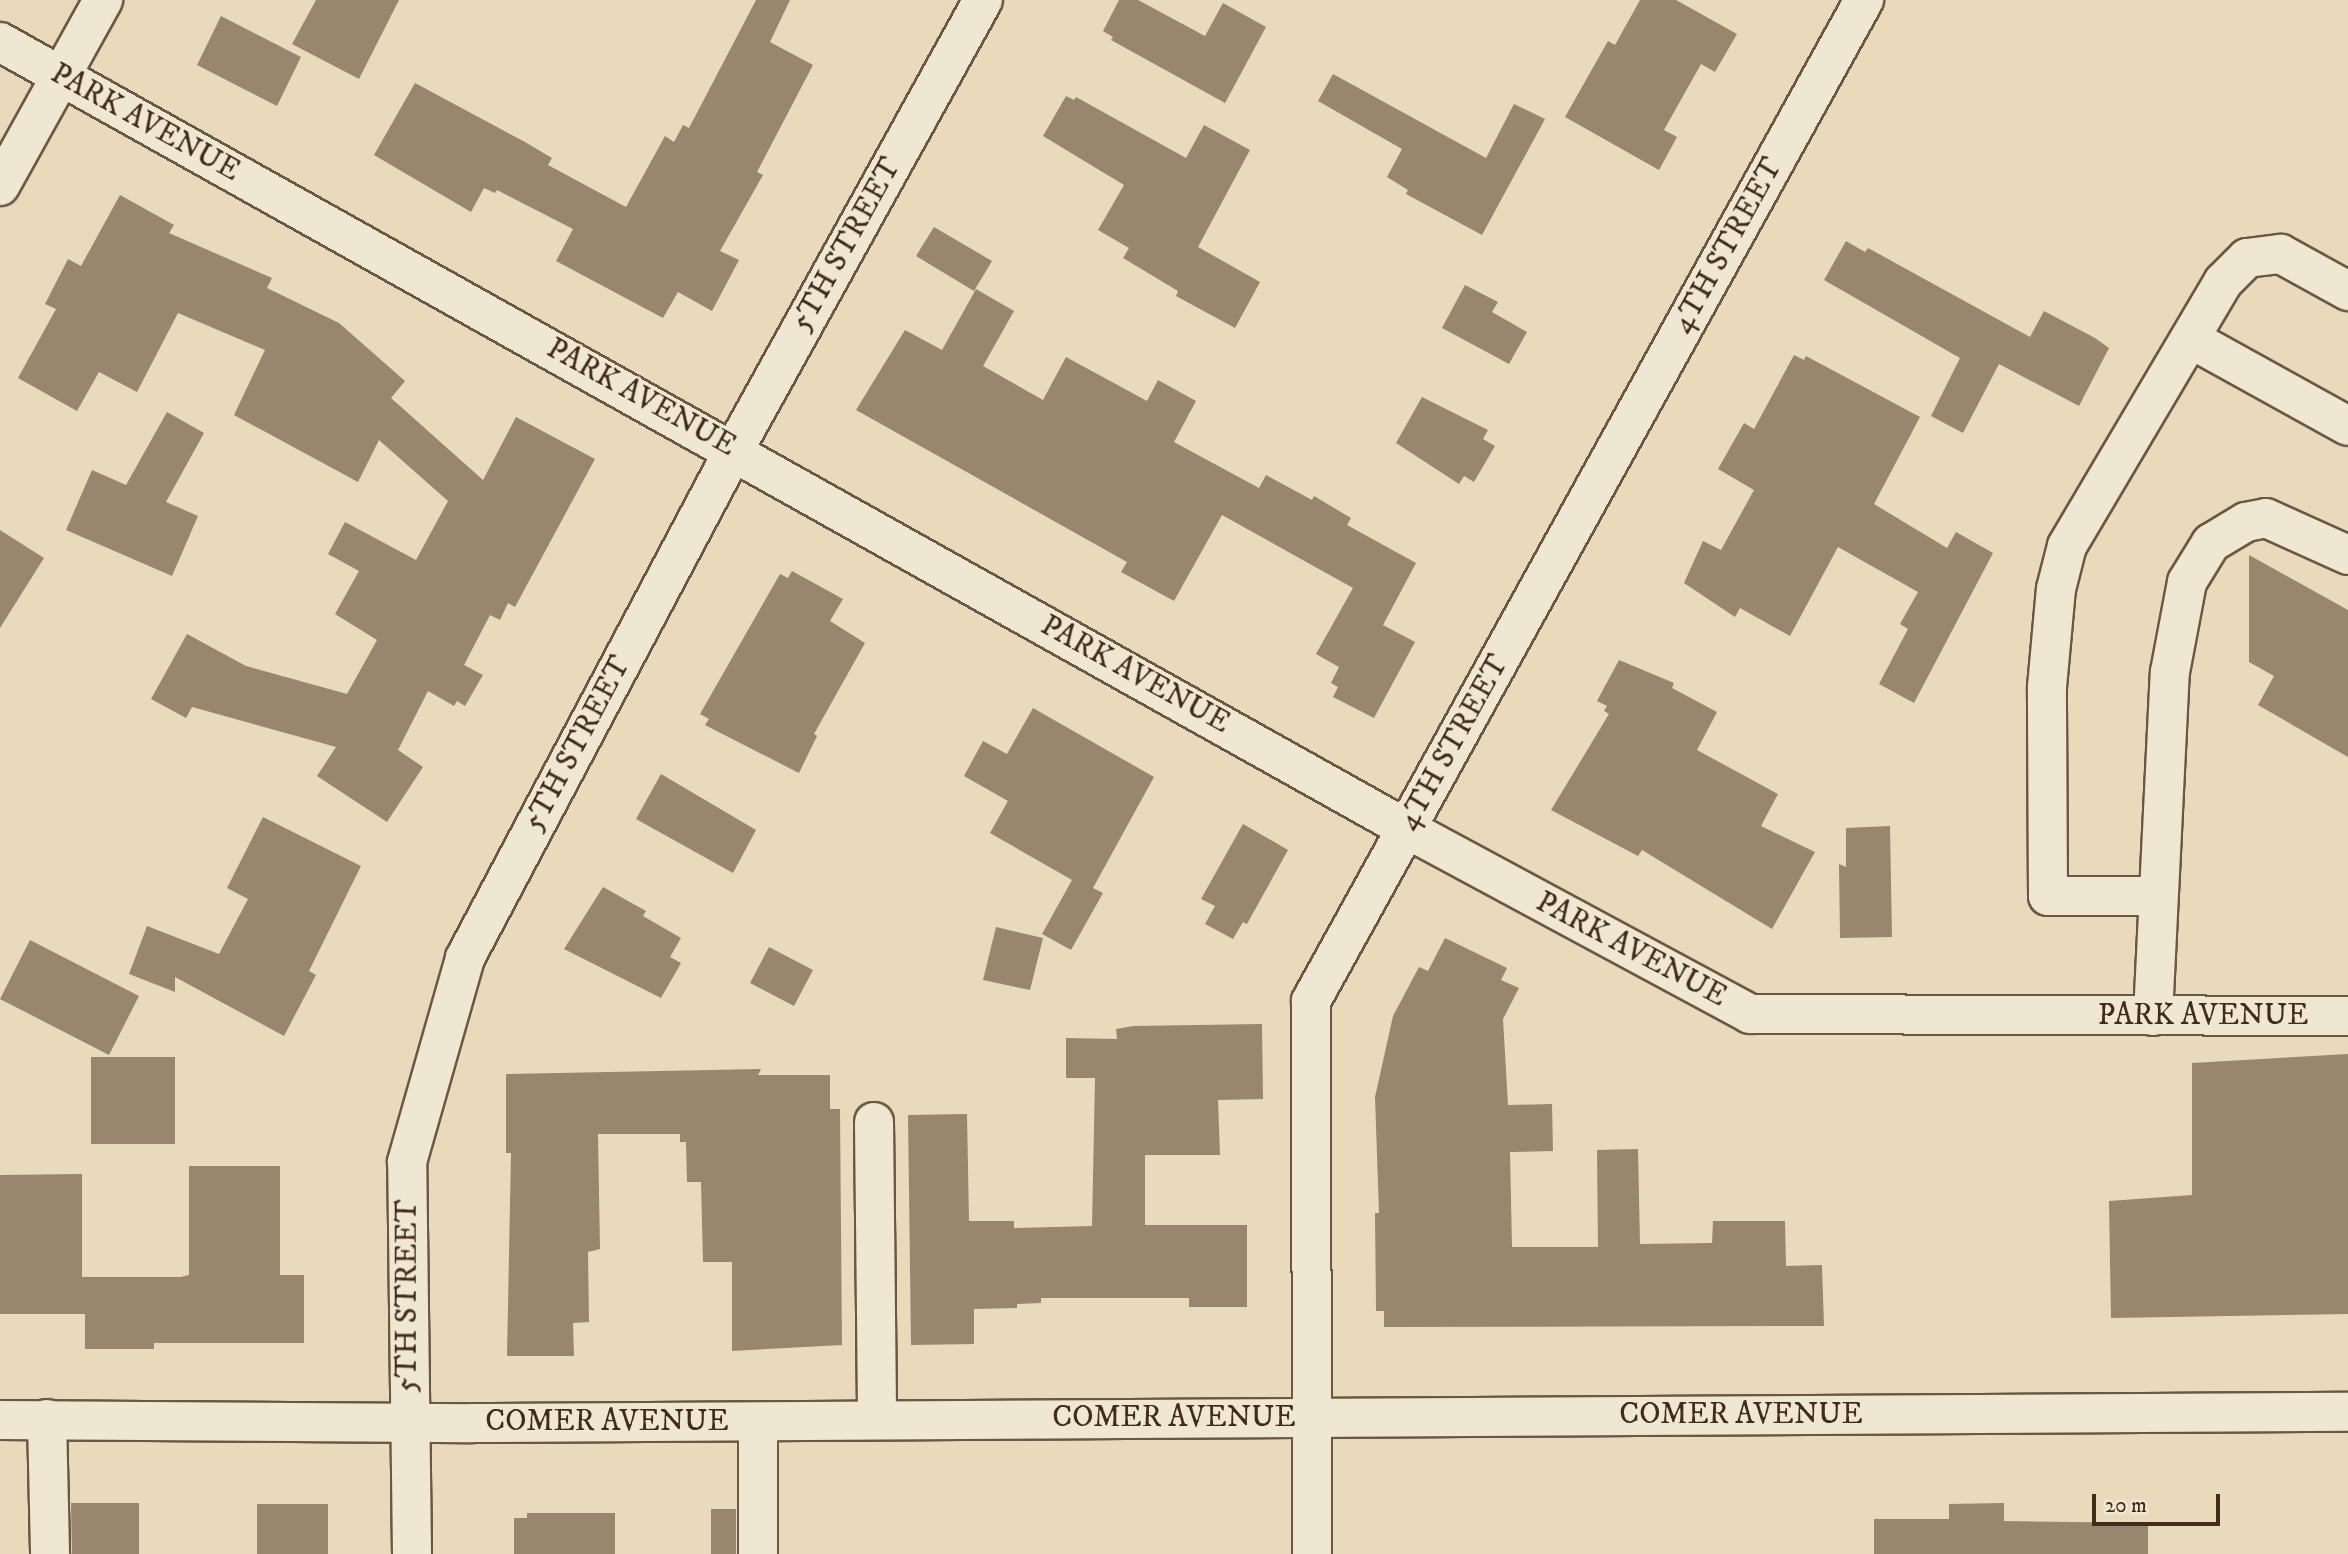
<!DOCTYPE html>
<html>
<head>
<meta charset="utf-8">
<style>
	body { margin:0 }
	#map { position:relative; width:2348px; height:1554px; overflow:hidden; background:#e8dabb; font-family:"IM FELL DW Pica",serif }
	div>[style] { position:absolute }
	.building>* { inset:0; background:#98866f }
	.roads { filter:drop-shadow(2px 0 #6b5844) drop-shadow(-2px 0 #6b5844) drop-shadow(0 2px #6b5844) drop-shadow(0 -2px #6b5844) }
	.minor>* { height:38px; margin:-19px; padding:0 19px; transform-origin:19px; border-radius:19px; background:#f0e7d3 }
	span { translate:-50% -50%; white-space:nowrap; text-align:center; line-height:1.15; -webkit-text-stroke:5px #f0e7d3; paint-order:stroke }
	.street-label { font-size:30px; color:#412c1c }
	.scale { position:absolute; left:2092px; top:1494px; width:128px; height:32px; box-sizing:border-box; border:4px solid #412c1c; border-top:0; padding-left:9px; font-size:21px; line-height:24px; white-space:nowrap; color:#412c1c; -webkit-text-stroke:5px #f0e7d3; paint-order:stroke }
</style>
</head>
<body>
<div id="map">
	<div class="building">
		<div style="clip-path:polygon(316px 0,399px 0,359px 79px,292px 44px)"></div>
		<div style="clip-path:polygon(756px 0,790px 0,770px 42px,813px 65px,757px 172px,763px 175px,720px 251px,739px 260px,712px 311px,678px 292px,663px 318px,556px 261px,573px 229px,497px 190px,495px 193px,484px 188px,471px 212px,374px 155px,415px 83px,525px 142px,552px 158px,548px 165px,626px 207px,665px 136px,674px 142px,683px 125px,689px 128px)"></div>
		<div style="clip-path:polygon(1119px 0,1138px 0,1205px 36px,1223px 3px,1266px 27px,1225px 103px,1111px 40px,1113px 37px,1103px 31px)"></div>
		<div style="clip-path:polygon(1640px 0,1676px 0,1737px 34px,1715px 72px,1701px 64px,1664px 130px,1677px 137px,1659px 170px,1565px 117px,1608px 41px,1615px 45px)"></div>
		<div style="clip-path:polygon(221px 16px,301px 57px,277px 106px,197px 65px)"></div>
		<div style="clip-path:polygon(1333px 74px,1486px 158px,1514px 104px,1545px 119px,1482px 235px,1406px 194px,1408px 190px,1387px 177px,1402px 149px,1318px 101px)"></div>
		<div style="clip-path:polygon(1066px 96px,1074px 100px,1076px 97px,1186px 158px,1204px 125px,1250px 150px,1198px 247px,1260px 282px,1235px 328px,1176px 296px,1178px 291px,1123px 258px,1129px 248px,1098px 230px,1124px 185px,1043px 136px)"></div>
		<div style="clip-path:polygon(120px 195px,174px 225px,169px 233px,272px 278px,267px 288px,339px 323px,405px 381px,391px 398px,483px 480px,516px 417px,595px 459px,515px 607px,508px 603px,500px 620px,490px 615px,464px 665px,483px 675px,465px 706px,457px 701px,454px 706px,428px 691px,398px 750px,423px 767px,387px 822px,317px 776px,336px 747px,192px 707px,186px 718px,151px 699px,187px 634px,246px 666px,347px 694px,377px 640px,335px 614px,359px 571px,328px 554px,345px 522px,416px 560px,448px 501px,379px 440px,358px 482px,234px 415px,265px 350px,178px 313px,137px 392px,99px 372px,77px 411px,18px 378px,56px 309px,45px 304px,68px 259px,81px 266px)"></div>
		<div style="clip-path:polygon(934px 227px,992px 261px,974px 291px,916px 256px)"></div>
		<div style="clip-path:polygon(1846px 241px,1865px 252px,1868px 248px,2030px 337px,2044px 311px,2095px 338px,2109px 348px,2079px 406px,1999px 364px,1963px 433px,1931px 416px,1960px 358px,1824px 280px)"></div>
		<div style="clip-path:polygon(1465px 285px,1498px 302px,1492px 312px,1527px 332px,1509px 364px,1442px 328px)"></div>
		<div style="clip-path:polygon(976px 289px,1014px 311px,983px 366px,1043px 400px,1066px 357px,1147px 401px,1158px 380px,1196px 401px,1174px 442px,1259px 488px,1266px 475px,1312px 500px,1314px 496px,1351px 518px,1347px 525px,1416px 563px,1383px 625px,1415px 642px,1374px 718px,1333px 697px,1338px 687px,1331px 683px,1339px 667px,1316px 654px,1353px 588px,1222px 515px,1174px 601px,1121px 572px,1127px 562px,856px 410px,905px 330px,942px 350px)"></div>
		<div style="clip-path:polygon(1794px 355px,1804px 360px,1806px 356px,1920px 417px,1874px 504px,1947px 548px,1956px 532px,1993px 553px,1914px 703px,1879px 684px,1908px 629px,1900px 624px,1918px 592px,1838px 547px,1790px 636px,1740px 608px,1735px 617px,1684px 583px,1703px 541px,1721px 550px,1754px 490px,1718px 469px,1744px 423px,1754px 429px)"></div>
		<div style="clip-path:polygon(1422px 397px,1488px 430px,1483px 439px,1495px 446px,1474px 482px,1464px 476px,1459px 484px,1396px 443px)"></div>
		<div style="clip-path:polygon(167px 412px,204px 433px,166px 502px,198px 516px,172px 576px,66px 530px,92px 470px,126px 485px)"></div>
		<div style="clip-path:polygon(0 530px,44px 558px,0 628px)"></div>
		<div style="clip-path:polygon(2249px 555px,2348px 610px,2348px 757px,2258px 705px,2274px 676px,2249px 662px)"></div>
		<div style="clip-path:polygon(792px 571px,843px 599px,830px 621px,865px 643px,814px 734px,817px 736px,799px 773px,705px 725px,709px 719px,700px 714px,780px 574px,788px 578px)"></div>
		<div style="clip-path:polygon(1619px 660px,1674px 683px,1672px 688px,1717px 712px,1697px 750px,1778px 794px,1761px 826px,1815px 852px,1772px 929px,1642px 850px,1638px 856px,1551px 810px,1609px 714px,1604px 711px,1607px 706px,1597px 701px)"></div>
		<div style="clip-path:polygon(1033px 708px,1154px 777px,1093px 888px,1103px 893px,1071px 950px,1042px 934px,1072px 880px,990px 833px,1008px 801px,964px 776px,983px 741px,1007px 754px)"></div>
		<div style="clip-path:polygon(661px 774px,756px 830px,733px 873px,636px 819px)"></div>
		<div style="clip-path:polygon(263px 817px,361px 866px,309px 971px,316px 975px,284px 1036px,175px 977px,175px 992px,129px 974px,147px 926px,219px 954px,248px 899px,227px 888px)"></div>
		<div style="clip-path:polygon(1243px 824px,1288px 850px,1247px 924px,1243px 922px,1233px 939px,1205px 924px,1215px 906px,1201px 899px)"></div>
		<div style="clip-path:polygon(1890px 826px,1892px 937px,1840px 938px,1839px 864px,1846px 867px,1846px 828px)"></div>
		<div style="clip-path:polygon(603px 887px,646px 911px,643px 916px,681px 938px,670px 957px,681px 963px,661px 998px,564px 949px)"></div>
		<div style="clip-path:polygon(996px 927px,1043px 938px,1030px 990px,983px 980px)"></div>
		<div style="clip-path:polygon(1445px 938px,1507px 968px,1501px 980px,1519px 988px,1503px 1019px,1508px 1105px,1552px 1104px,1553px 1151px,1510px 1152px,1512px 1247px,1598px 1247px,1597px 1150px,1638px 1149px,1640px 1244px,1712px 1243px,1713px 1221px,1785px 1221px,1786px 1266px,1822px 1265px,1824px 1326px,1384px 1327px,1384px 1311px,1376px 1311px,1375px 1213px,1379px 1213px,1375px 1097px,1393px 1016px,1419px 967px,1428px 971px)"></div>
		<div style="clip-path:polygon(30px 940px,139px 996px,109px 1055px,0 999px)"></div>
		<div style="clip-path:polygon(769px 947px,813px 970px,794px 1006px,750px 983px)"></div>
		<div style="clip-path:polygon(1262px 1024px,1263px 1099px,1218px 1100px,1220px 1155px,1145px 1155px,1145px 1225px,1247px 1225px,1247px 1307px,1189px 1307px,1189px 1298px,1041px 1298px,1041px 1303px,1017px 1304px,1017px 1308px,974px 1309px,974px 1344px,911px 1345px,908px 1115px,967px 1114px,969px 1221px,1014px 1221px,1014px 1228px,1092px 1226px,1095px 1078px,1066px 1078px,1066px 1038px,1117px 1039px,1116px 1029px,1133px 1026px)"></div>
		<div style="clip-path:polygon(2348px 1054px,2348px 1314px,2111px 1318px,2109px 1201px,2192px 1195px,2192px 1063px)"></div>
		<div style="clip-path:polygon(91px 1057px,175px 1057px,175px 1144px,91px 1144px)"></div>
		<div style="clip-path:polygon(761px 1069px,758px 1075px,830px 1075px,830px 1109px,840px 1109px,842px 1345px,732px 1351px,732px 1262px,703px 1262px,701px 1182px,687px 1182px,686px 1142px,680px 1142px,680px 1134px,598px 1134px,600px 1249px,588px 1252px,589px 1322px,573px 1323px,574px 1356px,507px 1356px,511px 1153px,506px 1153px,506px 1074px)"></div>
		<div style="clip-path:polygon(189px 1166px,280px 1166px,280px 1275px,304px 1275px,304px 1343px,154px 1343px,154px 1349px,85px 1349px,85px 1314px,0 1314px,0 1175px,82px 1174px,82px 1277px,181px 1277px,189px 1275px)"></div>
		<div style="clip-path:polygon(71px 1503px,139px 1503px,139px 1554px,72px 1554px)"></div>
		<div style="clip-path:polygon(2004px 1503px,2004px 1521px,2148px 1523px,2148px 1554px,1874px 1554px,1874px 1519px,1949px 1519px,1949px 1504px)"></div>
		<div style="clip-path:polygon(257px 1504px,328px 1504px,328px 1554px,257px 1554px)"></div>
		<div style="clip-path:polygon(711px 1509px,736px 1509px,736px 1554px,711px 1554px)"></div>
		<div style="clip-path:polygon(527px 1513px,615px 1513px,615px 1554px,514px 1554px,514px 1518px,527px 1518px)"></div>
	</div>
	<div class="roads">
		<div class="minor">
			<div style="left:0;top:42px;width:1612px;rotate:29.22deg"></div>
			<div style="left:1407px;top:829px;width:390px;rotate:28.3deg"></div>
			<div style="left:1750px;top:1014px;width:598px;rotate:0.19deg"></div>
			<div style="left:0;top:186px;width:213px;rotate:-61deg"></div>
			<div style="left:2191px;top:339px;width:179px;rotate:29deg"></div>
			<div style="left:2158px;top:896px;width:110px;rotate:180deg"></div>
			<div style="left:2048px;top:896px;width:209px;rotate:-90.3deg"></div>
			<div style="left:2047px;top:687px;width:98px;rotate:-84.8deg"></div>
			<div style="left:2056px;top:589px;width:44px;rotate:-75.7deg"></div>
			<div style="left:2067px;top:546px;width:307px;rotate:-59.4deg"></div>
			<div style="left:2223px;top:282px;width:34px;rotate:-45deg"></div>
			<div style="left:2247px;top:258px;width:34px;rotate:-7deg"></div>
			<div style="left:2281px;top:254px;width:77px;rotate:28.9deg"></div>
			<div style="left:2153px;top:1016px;width:344px;rotate:-87.2deg"></div>
			<div style="left:2170px;top:672px;width:92px;rotate:-79.3deg"></div>
			<div style="left:2187px;top:582px;width:46px;rotate:-58.4deg"></div>
			<div style="left:2211px;top:543px;width:41px;rotate:-31deg"></div>
			<div style="left:2246px;top:522px;width:20px;rotate:-11deg"></div>
			<div style="left:2266px;top:518px;width:90px;rotate:24.3deg"></div>
			<div style="left:874px;top:1122px;width:298px;rotate:89.4deg"></div>
			<div style="left:47px;top:1419px;width:135px;rotate:88.7deg"></div>
			<div style="left:0;top:1420px;width:472px;rotate:0.4deg"></div>
			<div style="left:472px;top:1423px;width:1876px;rotate:-0.34deg"></div>
			<div style="left:758px;top:1422px;width:132px;rotate:90deg"></div>
			<div style="left:412px;top:1554px;width:392px;rotate:-90.7deg"></div>
			<div style="left:407px;top:1162px;width:212px;rotate:-74.1deg"></div>
			<div style="left:465px;top:958px;width:575px;rotate:-62.1deg"></div>
			<div style="left:734px;top:450px;width:514px;rotate:-61.04deg"></div>
			<div style="left:1312px;top:1554px;width:553px;rotate:-90.1deg"></div>
			<div style="left:1311px;top:1001px;width:1144px;rotate:-61.08deg"></div>
		</div>
	</div>
	<div class="street-label">
		<span style="left:145px;top:123px;rotate:29deg">PARK AVENUE</span>
		<span style="left:847px;top:245px;rotate:-61deg">5TH STREET</span>
		<span style="left:1728px;top:246px;rotate:-61deg">4TH STREET</span>
		<span style="left:641px;top:398px;rotate:29deg">PARK AVENUE</span>
		<span style="left:1135px;top:675px;rotate:29deg">PARK AVENUE</span>
		<span style="left:1454px;top:743px;rotate:-61deg">4TH STREET</span>
		<span style="left:578px;top:744px;rotate:-62deg">5TH STREET</span>
		<span style="left:1631px;top:950px;rotate:28deg">PARK AVENUE</span>
		<span style="left:2203px;top:1016px">PARK AVENUE</span>
		<span style="left:408px;top:1296px;rotate:-90deg">5TH STREET</span>
		<span style="left:1741px;top:1415px">COMER AVENUE</span>
		<span style="left:1174px;top:1418px">COMER AVENUE</span>
		<span style="left:607px;top:1422px">COMER AVENUE</span>
	</div>
	<div class="scale">20 m</div>
</div>
</body>
</html>
